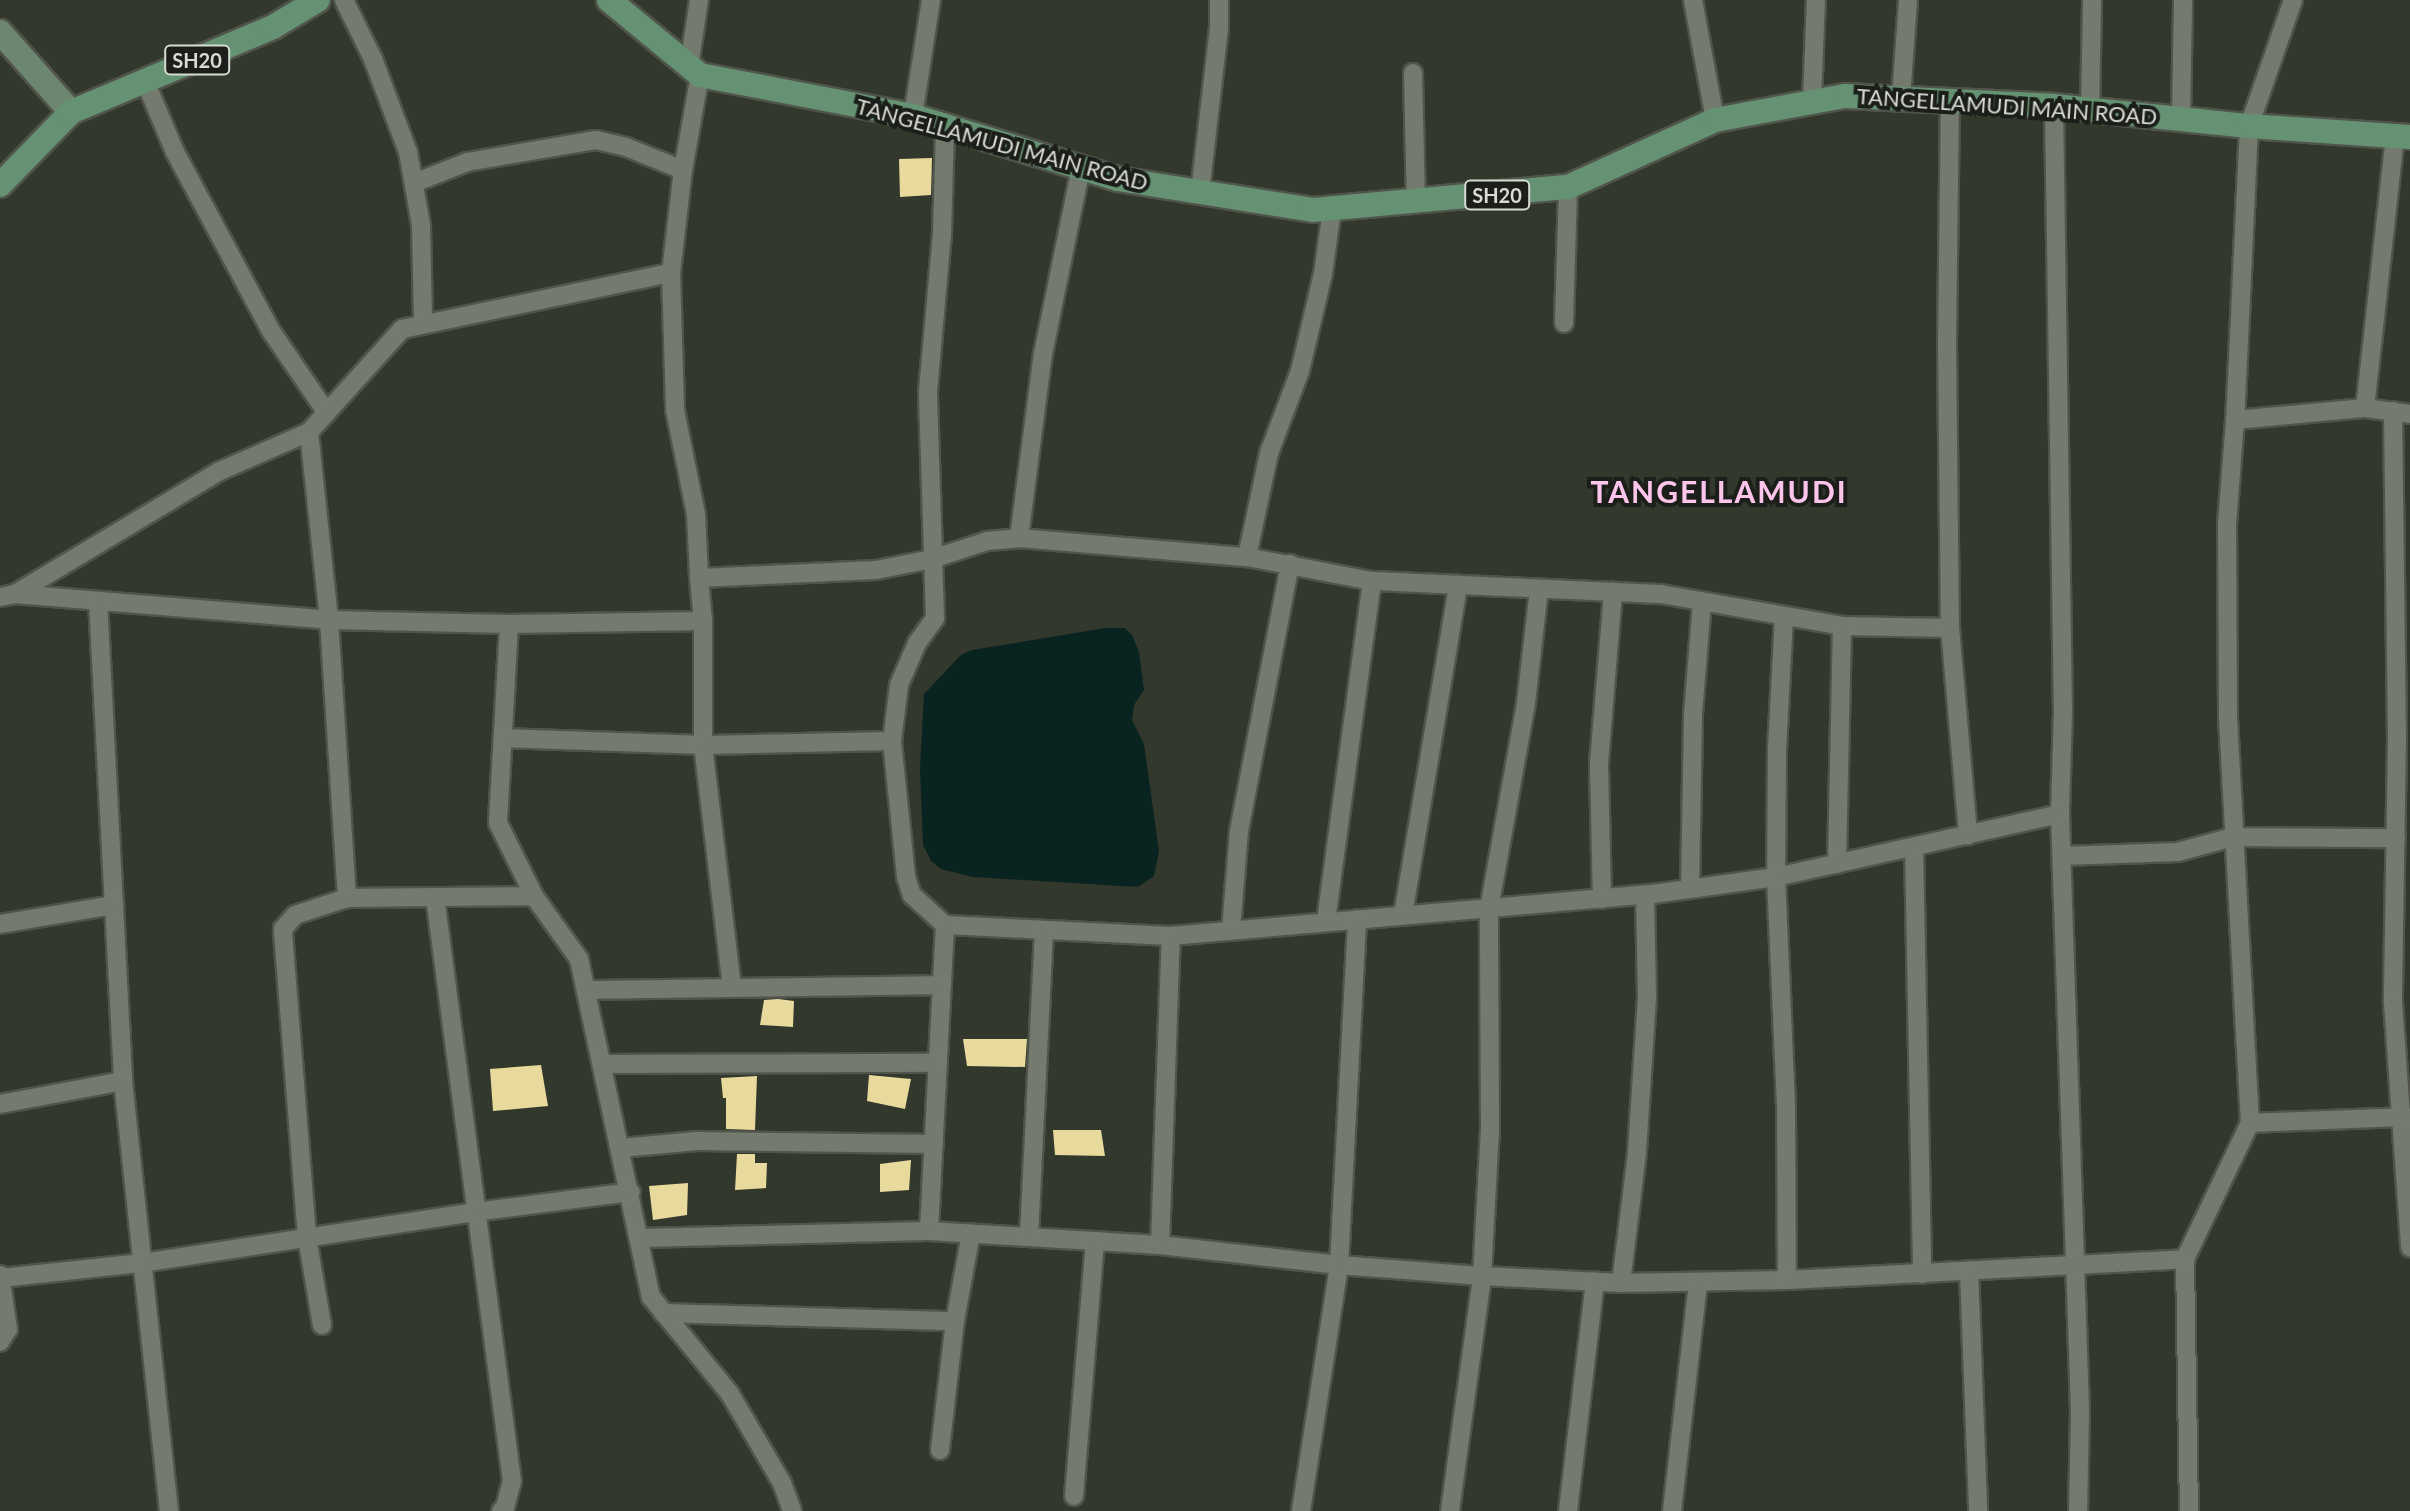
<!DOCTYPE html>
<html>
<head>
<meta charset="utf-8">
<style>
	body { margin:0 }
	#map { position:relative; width:2410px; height:1511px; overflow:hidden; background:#33382d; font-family:Lato,sans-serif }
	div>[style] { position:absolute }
	.water>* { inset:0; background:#092320 }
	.building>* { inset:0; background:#e8da9d }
	.roads { filter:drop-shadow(2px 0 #50544a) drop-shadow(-2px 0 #50544a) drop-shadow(0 2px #50544a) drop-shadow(0 -2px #50544a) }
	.street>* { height:18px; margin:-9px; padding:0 9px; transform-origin:9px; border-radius:9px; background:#757a6e }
	.secondary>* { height:24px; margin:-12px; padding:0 12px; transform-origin:12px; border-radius:12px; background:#6d8670 }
	.primary>* { height:24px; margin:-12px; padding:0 12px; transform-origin:12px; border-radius:12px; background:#659273 }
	span { translate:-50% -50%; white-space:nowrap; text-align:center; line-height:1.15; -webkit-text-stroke:8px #1c1e19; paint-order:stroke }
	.shield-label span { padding:2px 6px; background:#1c1e19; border:2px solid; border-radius:6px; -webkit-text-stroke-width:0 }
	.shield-label { font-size:20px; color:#d8dbd4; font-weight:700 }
	.street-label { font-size:22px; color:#d8dbd4 }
	.district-label { font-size:30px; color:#fdc5eb; font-weight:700; letter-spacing:2px }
</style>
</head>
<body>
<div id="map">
	<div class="water">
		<div style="clip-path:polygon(1105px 628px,1125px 628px,1132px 635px,1139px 652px,1144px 690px,1134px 705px,1132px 720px,1144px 744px,1159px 851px,1154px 876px,1138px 887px,973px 877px,941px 869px,931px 861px,923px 845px,920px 768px,924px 694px,961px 655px,972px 650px)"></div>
	</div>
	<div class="building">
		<div style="clip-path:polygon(932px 158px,931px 195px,900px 197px,899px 159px)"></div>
		<div style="clip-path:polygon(778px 999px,794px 1001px,793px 1027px,760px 1025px,764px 1000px)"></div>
		<div style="clip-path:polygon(963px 1039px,1027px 1039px,1025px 1067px,967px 1066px)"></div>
		<div style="clip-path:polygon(541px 1065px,548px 1106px,493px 1111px,490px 1069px)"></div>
		<div style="clip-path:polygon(869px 1075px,911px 1079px,905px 1109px,867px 1101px)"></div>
		<div style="clip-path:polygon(757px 1076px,755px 1130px,726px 1129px,726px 1098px,723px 1098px,721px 1078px)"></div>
		<div style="clip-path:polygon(1053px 1130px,1101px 1130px,1105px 1156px,1055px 1155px)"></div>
		<div style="clip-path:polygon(737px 1154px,755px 1154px,755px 1163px,767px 1163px,766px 1188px,735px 1190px)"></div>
		<div style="clip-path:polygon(911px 1160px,909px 1190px,880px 1192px,880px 1164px)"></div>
		<div style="clip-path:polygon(688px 1183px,687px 1215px,653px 1220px,649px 1186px)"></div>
	</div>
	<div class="roads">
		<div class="street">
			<div style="left:344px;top:0;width:66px;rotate:63.8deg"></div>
			<div style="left:373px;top:59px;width:99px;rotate:69.4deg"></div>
			<div style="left:408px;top:152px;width:74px;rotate:79.9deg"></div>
			<div style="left:421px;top:225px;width:98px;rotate:88.8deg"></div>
			<div style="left:1693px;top:0;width:122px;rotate:79.6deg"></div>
			<div style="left:2293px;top:0;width:133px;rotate:109.2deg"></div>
			<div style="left:2249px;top:126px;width:294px;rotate:92.7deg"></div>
			<div style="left:2235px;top:420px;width:131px;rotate:-5.3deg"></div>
			<div style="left:2365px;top:408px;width:45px;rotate:7.6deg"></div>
			<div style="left:689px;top:66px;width:67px;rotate:-81.4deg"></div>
			<div style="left:1413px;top:73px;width:129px;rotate:88.7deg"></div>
			<div style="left:146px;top:83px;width:75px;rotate:67.2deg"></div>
			<div style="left:175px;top:152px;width:203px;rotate:61.8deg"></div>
			<div style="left:271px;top:331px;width:99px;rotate:55.7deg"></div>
			<div style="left:1901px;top:98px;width:98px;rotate:-85.9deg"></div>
			<div style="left:1950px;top:98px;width:246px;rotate:90.7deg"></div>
			<div style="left:1947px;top:344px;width:284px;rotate:89.4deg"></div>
			<div style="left:1812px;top:102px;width:102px;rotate:-87.8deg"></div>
			<div style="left:2054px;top:106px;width:605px;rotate:89.15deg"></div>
			<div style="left:2063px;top:711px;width:103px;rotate:91.7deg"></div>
			<div style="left:2060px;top:814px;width:597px;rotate:88.08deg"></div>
			<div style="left:2080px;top:1411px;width:100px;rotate:91.1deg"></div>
			<div style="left:2090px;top:109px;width:109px;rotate:-88.9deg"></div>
			<div style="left:913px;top:116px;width:117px;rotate:-81.2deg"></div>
			<div style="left:2181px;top:118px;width:118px;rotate:-89deg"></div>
			<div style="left:414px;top:183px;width:57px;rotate:-21.6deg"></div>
			<div style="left:467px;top:162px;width:131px;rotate:-9.7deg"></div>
			<div style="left:596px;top:140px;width:31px;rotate:13deg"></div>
			<div style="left:626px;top:147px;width:61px;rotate:22deg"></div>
			<div style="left:1200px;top:192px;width:165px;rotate:-83.4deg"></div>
			<div style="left:1219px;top:28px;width:28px;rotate:-90deg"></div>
			<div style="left:671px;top:273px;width:137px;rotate:88.3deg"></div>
			<div style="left:675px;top:410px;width:106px;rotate:78.6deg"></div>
			<div style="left:696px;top:514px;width:64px;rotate:87.3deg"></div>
			<div style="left:1564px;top:323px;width:136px;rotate:-88.3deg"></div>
			<div style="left:2365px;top:408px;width:274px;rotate:-83.7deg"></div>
			<div style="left:2393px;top:411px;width:328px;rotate:89.3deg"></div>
			<div style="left:2397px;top:739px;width:263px;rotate:90.9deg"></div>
			<div style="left:2393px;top:1002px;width:246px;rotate:86deg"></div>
			<div style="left:2235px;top:420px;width:104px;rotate:94.4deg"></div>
			<div style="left:2227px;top:524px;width:194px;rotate:89.7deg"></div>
			<div style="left:2228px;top:718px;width:406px;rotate:86.9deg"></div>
			<div style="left:309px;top:432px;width:189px;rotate:83.9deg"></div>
			<div style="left:329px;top:620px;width:279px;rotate:86.3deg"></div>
			<div style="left:347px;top:898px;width:187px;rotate:-0.6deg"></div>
			<div style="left:534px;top:896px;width:77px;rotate:54.5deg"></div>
			<div style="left:579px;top:959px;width:346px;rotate:78deg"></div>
			<div style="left:651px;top:1297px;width:125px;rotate:50.8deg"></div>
			<div style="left:730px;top:1394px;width:103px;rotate:59.7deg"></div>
			<div style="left:782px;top:1483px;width:30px;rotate:70deg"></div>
			<div style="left:1019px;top:538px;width:186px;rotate:-82.6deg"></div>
			<div style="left:1043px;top:354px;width:190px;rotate:-78.5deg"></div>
			<div style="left:1247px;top:557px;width:106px;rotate:-78.1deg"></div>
			<div style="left:1269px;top:453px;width:88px;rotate:-69.3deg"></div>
			<div style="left:1300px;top:371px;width:100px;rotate:-76.7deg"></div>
			<div style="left:1323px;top:274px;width:66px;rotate:-82.1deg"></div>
			<div style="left:15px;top:594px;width:239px;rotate:-31deg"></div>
			<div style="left:220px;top:471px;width:97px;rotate:-23.7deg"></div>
			<div style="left:309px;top:432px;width:139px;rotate:-47.9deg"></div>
			<div style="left:402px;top:329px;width:275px;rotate:-11.8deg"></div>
			<div style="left:671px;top:273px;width:104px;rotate:-83.4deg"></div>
			<div style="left:683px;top:170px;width:97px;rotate:-79.9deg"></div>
			<div style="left:0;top:597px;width:15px;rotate:-11deg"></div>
			<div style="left:15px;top:594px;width:315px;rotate:4.7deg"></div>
			<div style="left:329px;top:620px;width:180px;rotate:1.3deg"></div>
			<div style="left:509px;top:624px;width:194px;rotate:-0.9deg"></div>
			<div style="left:703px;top:621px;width:43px;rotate:-95.3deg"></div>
			<div style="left:699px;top:578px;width:177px;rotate:-2.6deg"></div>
			<div style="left:876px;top:570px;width:57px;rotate:-11.1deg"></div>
			<div style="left:932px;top:559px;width:58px;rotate:-18.1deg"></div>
			<div style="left:987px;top:541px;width:32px;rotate:-5deg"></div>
			<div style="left:1019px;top:538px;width:229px;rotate:4.8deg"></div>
			<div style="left:1247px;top:557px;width:127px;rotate:10.9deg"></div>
			<div style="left:1372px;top:581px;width:289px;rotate:2.6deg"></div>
			<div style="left:1661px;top:594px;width:184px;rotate:10deg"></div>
			<div style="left:1842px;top:626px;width:108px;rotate:1.1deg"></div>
			<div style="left:1950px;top:628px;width:208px;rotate:85deg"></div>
			<div style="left:98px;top:601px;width:481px;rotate:87deg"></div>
			<div style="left:1784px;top:616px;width:132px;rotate:93deg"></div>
			<div style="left:1777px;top:748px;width:129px;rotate:90.4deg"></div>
			<div style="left:1776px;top:877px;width:232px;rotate:87.5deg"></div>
			<div style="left:1786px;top:1109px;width:171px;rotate:89.7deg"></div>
			<div style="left:509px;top:624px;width:199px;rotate:93.2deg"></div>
			<div style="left:498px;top:823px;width:81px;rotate:63.7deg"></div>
			<div style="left:503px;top:738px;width:200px;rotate:2deg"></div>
			<div style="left:703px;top:745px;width:124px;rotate:-90deg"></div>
			<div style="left:892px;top:741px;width:137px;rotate:84.1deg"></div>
			<div style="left:906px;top:877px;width:19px;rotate:72deg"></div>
			<div style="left:912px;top:895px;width:45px;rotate:42.3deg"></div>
			<div style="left:1914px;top:847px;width:427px;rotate:88.9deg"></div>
			<div style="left:2062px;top:856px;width:116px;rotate:-2deg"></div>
			<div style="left:2178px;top:852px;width:57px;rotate:-15.3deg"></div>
			<div style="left:2233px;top:837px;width:163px;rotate:0.4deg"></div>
			<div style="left:1837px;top:864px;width:238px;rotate:-88.8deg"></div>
			<div style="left:1690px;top:889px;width:175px;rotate:-89deg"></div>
			<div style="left:1693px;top:714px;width:113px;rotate:-85.4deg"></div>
			<div style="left:435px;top:897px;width:589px;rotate:82.49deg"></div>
			<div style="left:512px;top:1481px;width:28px;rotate:105deg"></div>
			<div style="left:505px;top:1508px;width:5px;rotate:143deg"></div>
			<div style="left:1602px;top:899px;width:136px;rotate:-91.3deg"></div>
			<div style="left:1599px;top:763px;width:172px;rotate:-85.3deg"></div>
			<div style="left:1403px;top:915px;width:335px;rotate:-80.5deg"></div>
			<div style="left:1326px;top:921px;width:343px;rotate:-82.3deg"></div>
			<div style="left:0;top:924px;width:116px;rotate:-9.5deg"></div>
			<div style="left:1231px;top:930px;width:99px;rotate:-85.4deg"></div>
			<div style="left:1239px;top:831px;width:272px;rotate:-79.2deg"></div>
			<div style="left:1171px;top:936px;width:226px;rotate:-177.2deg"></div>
			<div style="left:945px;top:925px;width:306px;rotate:93deg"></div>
			<div style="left:929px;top:1231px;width:231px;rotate:3.5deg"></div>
			<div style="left:1160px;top:1245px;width:180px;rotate:6.4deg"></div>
			<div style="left:1339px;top:1265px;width:143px;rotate:4.4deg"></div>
			<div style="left:1482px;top:1276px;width:139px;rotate:2.9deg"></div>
			<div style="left:1621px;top:1283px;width:166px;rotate:-1deg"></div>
			<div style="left:1787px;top:1280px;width:399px;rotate:-3deg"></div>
			<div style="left:2185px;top:1259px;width:252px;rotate:89.1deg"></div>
			<div style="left:732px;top:988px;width:245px;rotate:-96.8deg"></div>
			<div style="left:703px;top:745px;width:189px;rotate:-1.2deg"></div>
			<div style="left:892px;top:741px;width:56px;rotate:-82.9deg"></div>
			<div style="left:899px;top:685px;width:46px;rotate:-66.8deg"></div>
			<div style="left:917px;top:643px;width:31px;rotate:-54deg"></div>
			<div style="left:935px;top:618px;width:227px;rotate:-91.8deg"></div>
			<div style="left:928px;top:391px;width:157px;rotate:-84.9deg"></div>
			<div style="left:942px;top:235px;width:108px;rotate:-88.4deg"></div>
			<div style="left:586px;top:990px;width:356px;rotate:-0.8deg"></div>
			<div style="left:602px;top:1064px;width:336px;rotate:-0.2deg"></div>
			<div style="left:0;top:1104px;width:125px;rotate:-10.6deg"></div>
			<div style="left:123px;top:1081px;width:432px;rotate:83.9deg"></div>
			<div style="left:621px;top:1148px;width:76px;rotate:-5.3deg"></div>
			<div style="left:697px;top:1141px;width:237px;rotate:0.7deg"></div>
			<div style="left:1029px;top:1237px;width:307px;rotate:-87.2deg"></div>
			<div style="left:640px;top:1238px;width:289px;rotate:-1.4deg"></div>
			<div style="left:1160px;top:1245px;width:309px;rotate:-88deg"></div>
			<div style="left:1171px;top:936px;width:484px;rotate:-5deg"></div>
			<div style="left:1653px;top:894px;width:124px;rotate:-7.9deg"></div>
			<div style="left:1776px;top:877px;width:291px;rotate:-12.5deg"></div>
			<div style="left:2185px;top:1259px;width:151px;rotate:-64.5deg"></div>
			<div style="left:2250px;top:1123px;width:157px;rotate:-2.2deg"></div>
			<div style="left:1969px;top:1272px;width:239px;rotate:87.8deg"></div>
			<div style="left:0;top:1275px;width:55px;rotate:81.6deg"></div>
			<div style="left:8px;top:1329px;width:15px;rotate:122deg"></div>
			<div style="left:1px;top:1278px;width:142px;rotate:-6.1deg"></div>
			<div style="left:142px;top:1263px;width:337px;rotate:-8.7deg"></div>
			<div style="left:475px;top:1212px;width:157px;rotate:-7.3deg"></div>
			<div style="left:1621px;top:1283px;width:132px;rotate:-83deg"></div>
			<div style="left:1637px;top:1152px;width:155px;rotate:-86.3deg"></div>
			<div style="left:1647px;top:997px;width:102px;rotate:-91.1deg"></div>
			<div style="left:663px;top:1313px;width:292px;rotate:1.6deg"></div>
			<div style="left:322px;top:1325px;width:89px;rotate:-99.7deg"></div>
			<div style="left:307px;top:1237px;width:309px;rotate:-94.5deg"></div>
			<div style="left:283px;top:929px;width:18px;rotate:-49deg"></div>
			<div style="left:295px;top:915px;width:55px;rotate:-18.1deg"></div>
			<div style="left:940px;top:1450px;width:130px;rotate:-83.4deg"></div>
			<div style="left:955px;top:1321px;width:89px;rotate:-79.7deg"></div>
			<div style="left:1074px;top:1496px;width:256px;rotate:-85.3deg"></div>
			<div style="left:1301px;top:1511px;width:249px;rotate:-81.2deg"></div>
			<div style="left:1339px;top:1265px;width:346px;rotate:-87deg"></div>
			<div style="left:1450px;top:1511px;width:237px;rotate:-82.2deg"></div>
			<div style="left:1482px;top:1276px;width:146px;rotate:-86.9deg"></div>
			<div style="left:1490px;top:1130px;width:221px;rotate:-90.3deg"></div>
			<div style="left:1489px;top:909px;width:209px;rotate:-79.8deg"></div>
			<div style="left:1526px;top:703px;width:115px;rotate:-83.5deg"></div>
			<div style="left:1568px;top:1511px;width:231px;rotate:-83.3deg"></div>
			<div style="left:1672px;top:1511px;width:230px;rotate:-83.5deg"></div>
		</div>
		<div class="secondary">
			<div style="left:0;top:32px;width:107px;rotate:48.4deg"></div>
		</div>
		<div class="primary">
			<div style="left:609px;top:0;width:118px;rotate:39.5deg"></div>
			<div style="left:700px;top:75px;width:217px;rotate:10.9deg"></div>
			<div style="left:913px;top:116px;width:214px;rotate:17.1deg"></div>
			<div style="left:1118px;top:179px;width:197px;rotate:9deg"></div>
			<div style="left:1313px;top:210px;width:256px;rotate:-5.2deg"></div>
			<div style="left:1568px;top:187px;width:162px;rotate:-24.5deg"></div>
			<div style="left:1715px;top:120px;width:132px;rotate:-10.5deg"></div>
			<div style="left:1845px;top:96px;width:209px;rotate:2.7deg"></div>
			<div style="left:2054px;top:106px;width:196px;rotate:5.9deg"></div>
			<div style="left:2249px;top:126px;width:161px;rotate:3.9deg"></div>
			<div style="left:0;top:185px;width:102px;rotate:-45.8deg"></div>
			<div style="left:71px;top:112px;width:219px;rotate:-22.8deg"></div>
			<div style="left:273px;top:27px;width:52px;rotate:-31deg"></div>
		</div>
	</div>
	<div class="shield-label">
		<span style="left:197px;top:60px">SH20</span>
		<span style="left:1497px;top:195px">SH20</span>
	</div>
	<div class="street-label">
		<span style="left:2007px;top:106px;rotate:4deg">TANGELLAMUDI MAIN ROAD</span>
		<span style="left:1002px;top:144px;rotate:15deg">TANGELLAMUDI MAIN ROAD</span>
	</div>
	<div class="district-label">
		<span style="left:1719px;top:491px">TANGELLAMUDI</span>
	</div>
</div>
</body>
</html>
